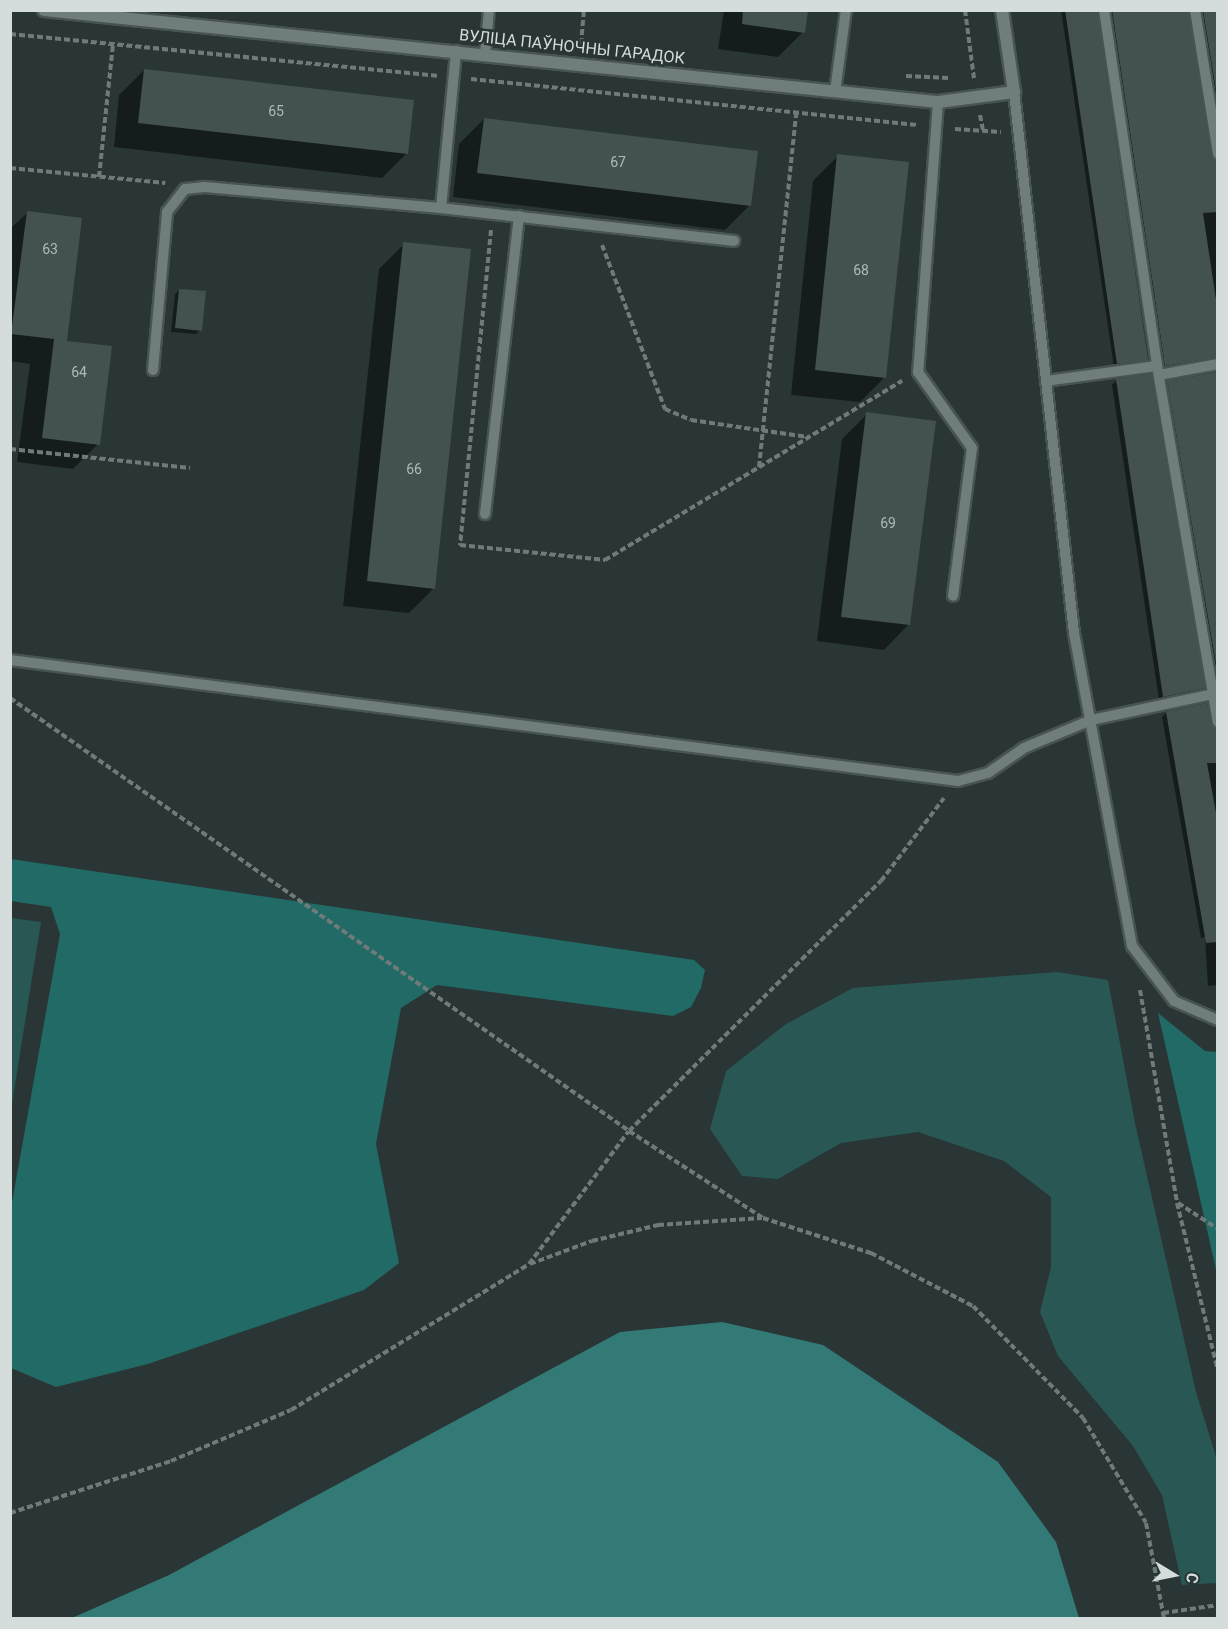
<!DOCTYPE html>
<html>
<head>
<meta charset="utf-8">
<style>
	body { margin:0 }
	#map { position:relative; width:1228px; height:1629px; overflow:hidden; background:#293635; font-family:Roboto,sans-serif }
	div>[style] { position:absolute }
	.green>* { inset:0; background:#285754 }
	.forest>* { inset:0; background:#216a66 }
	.water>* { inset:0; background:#337a76 }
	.shadow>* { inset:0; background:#0007 }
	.building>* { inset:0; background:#435150 }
	.path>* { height:4px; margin-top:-2px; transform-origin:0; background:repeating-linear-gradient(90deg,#6f7a79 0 6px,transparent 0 9px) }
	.roads { filter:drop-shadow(2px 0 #485352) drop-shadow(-2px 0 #485352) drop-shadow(0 2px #485352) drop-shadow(0 -2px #485352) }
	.service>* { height:10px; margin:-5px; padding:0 5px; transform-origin:5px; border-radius:5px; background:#6f7d7c }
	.minor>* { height:12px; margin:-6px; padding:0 6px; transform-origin:6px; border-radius:6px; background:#6f7d7c }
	span { translate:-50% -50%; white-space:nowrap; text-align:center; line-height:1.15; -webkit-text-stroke:5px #293635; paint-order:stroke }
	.number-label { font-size:14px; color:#b0bab9 }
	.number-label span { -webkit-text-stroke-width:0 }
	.street-label { font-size:16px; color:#d5dddc }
	.frame { position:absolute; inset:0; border:12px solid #d5dddc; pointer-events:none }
	.north { position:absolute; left:1144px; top:1545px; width:60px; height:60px; -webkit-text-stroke:4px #293635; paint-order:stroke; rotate:100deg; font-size:16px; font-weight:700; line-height:24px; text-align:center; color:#d5dddc }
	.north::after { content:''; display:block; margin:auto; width:21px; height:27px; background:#d5dddc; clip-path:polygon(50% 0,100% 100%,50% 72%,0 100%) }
</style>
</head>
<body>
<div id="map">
	<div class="green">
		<div style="clip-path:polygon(11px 918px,41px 922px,11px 1110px,10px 918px)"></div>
		<div style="clip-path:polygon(1057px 972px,1108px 980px,1135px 1123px,1196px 1392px,1217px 1460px,1217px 1583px,1182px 1585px,1162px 1495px,1133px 1446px,1058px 1356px,1040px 1312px,1051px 1267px,1051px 1197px,1004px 1161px,918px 1132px,841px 1143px,778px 1179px,742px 1176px,710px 1129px,726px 1071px,786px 1024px,853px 988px)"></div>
	</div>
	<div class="forest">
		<div style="clip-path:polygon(11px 859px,694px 960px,705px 970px,701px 988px,691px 1007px,673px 1016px,437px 985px,401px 1008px,376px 1144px,399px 1263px,364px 1290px,148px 1364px,56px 1387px,11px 1368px,11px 1208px,60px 934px,51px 907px,11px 901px)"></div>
		<div style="clip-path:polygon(1158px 1013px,1205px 1051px,1217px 1052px,1217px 1274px)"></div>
	</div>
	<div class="water">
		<div style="clip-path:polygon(722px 1322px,823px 1345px,998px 1462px,1056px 1542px,1079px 1618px,72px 1618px,169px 1575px,620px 1332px)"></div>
	</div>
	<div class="shadow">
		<div style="clip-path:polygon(724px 10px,806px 10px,803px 32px,778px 57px,718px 49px)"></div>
		<div style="clip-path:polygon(1061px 10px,1095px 10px,1147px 359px,1143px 363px,1114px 367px)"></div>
		<div style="clip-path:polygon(1105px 10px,1186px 10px,1209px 156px,1218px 162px,1218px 364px,1161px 369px)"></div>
		<div style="clip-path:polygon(1195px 10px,1218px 10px,1218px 129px)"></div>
		<div style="clip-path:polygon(144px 70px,407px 153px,382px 178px,114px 147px,119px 95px)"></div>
		<div style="clip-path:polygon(484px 119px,750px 205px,725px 230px,453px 197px,459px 144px)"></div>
		<div style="clip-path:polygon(838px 156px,885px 377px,860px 402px,791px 395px,813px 181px)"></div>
		<div style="clip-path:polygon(28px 212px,98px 444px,73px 469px,17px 462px,30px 364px,10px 361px,10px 229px)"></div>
		<div style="clip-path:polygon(404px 244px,434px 588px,409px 613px,343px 606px,379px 269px)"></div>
		<div style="clip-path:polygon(179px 290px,200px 330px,196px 334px,171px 332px,175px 294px)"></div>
		<div style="clip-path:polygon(1218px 373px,1218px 692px,1164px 386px)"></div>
		<div style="clip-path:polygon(1116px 381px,1203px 688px,1159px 700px,1112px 385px)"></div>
		<div style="clip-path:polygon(867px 414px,908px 625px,884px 650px,817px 641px,842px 439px)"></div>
		<div style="clip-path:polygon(1166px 713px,1218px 730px,1218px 985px,1208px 986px,1205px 937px,1201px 938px,1162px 717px)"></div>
	</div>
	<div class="building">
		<div style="clip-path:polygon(743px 10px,808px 10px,805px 33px,742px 24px)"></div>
		<div style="clip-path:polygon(1065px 10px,1097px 10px,1148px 360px,1117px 364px)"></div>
		<div style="clip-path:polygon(1112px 10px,1188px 10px,1211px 155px,1218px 161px,1218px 212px,1203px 213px,1218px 313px,1218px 357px,1165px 366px)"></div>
		<div style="clip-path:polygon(1203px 10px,1218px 10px,1218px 103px)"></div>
		<div style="clip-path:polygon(144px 69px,414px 100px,408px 154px,138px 123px)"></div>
		<div style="clip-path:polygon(484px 118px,758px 151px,751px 206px,477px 173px)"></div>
		<div style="clip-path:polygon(837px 154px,909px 162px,886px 378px,815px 370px)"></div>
		<div style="clip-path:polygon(27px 211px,82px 218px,67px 341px,112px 346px,100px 445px,42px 438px,54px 339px,11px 334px)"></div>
		<div style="clip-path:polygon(403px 242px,471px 249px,435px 589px,367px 581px)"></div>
		<div style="clip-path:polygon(179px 289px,206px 291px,202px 331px,175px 328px)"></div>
		<div style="clip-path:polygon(1218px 372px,1218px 675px,1167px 381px)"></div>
		<div style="clip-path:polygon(1151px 374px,1205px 688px,1163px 697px,1116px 379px)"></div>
		<div style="clip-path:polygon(866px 412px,936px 421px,910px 625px,841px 617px)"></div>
		<div style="clip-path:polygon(1207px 703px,1211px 724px,1218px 729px,1218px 763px,1207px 763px,1218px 824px,1218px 942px,1206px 943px,1166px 712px)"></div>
	</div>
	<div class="path">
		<div style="left:965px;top:10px;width:69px;rotate:82.5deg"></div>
		<div style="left:10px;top:34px;width:429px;rotate:5.6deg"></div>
		<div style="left:581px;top:44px;width:34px;rotate:-85deg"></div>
		<div style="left:906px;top:76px;width:43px;rotate:2.7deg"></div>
		<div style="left:471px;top:79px;width:448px;rotate:5.9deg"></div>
		<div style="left:980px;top:115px;width:15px;rotate:79deg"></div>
		<div style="left:955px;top:129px;width:46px;rotate:3.7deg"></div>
		<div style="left:10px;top:168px;width:156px;rotate:5.5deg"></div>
		<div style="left:99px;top:177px;width:134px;rotate:-84deg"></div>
		<div style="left:491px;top:230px;width:317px;rotate:95.6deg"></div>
		<div style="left:460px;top:545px;width:146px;rotate:5.9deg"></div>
		<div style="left:605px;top:560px;width:347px;rotate:-31.1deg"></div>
		<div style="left:602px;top:245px;width:176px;rotate:69deg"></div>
		<div style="left:665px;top:409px;width:28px;rotate:23deg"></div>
		<div style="left:691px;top:420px;width:118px;rotate:8.3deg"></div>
		<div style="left:10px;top:449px;width:181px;rotate:6deg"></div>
		<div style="left:759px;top:467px;width:356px;rotate:-84deg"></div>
		<div style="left:10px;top:698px;width:755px;rotate:34.97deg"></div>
		<div style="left:629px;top:1131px;width:160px;rotate:33deg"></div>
		<div style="left:763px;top:1218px;width:114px;rotate:18deg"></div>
		<div style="left:871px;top:1253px;width:115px;rotate:27.5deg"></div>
		<div style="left:973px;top:1306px;width:157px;rotate:45.5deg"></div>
		<div style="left:1083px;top:1418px;width:122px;rotate:59deg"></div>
		<div style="left:1146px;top:1523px;width:97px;rotate:79.3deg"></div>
		<div style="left:1140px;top:990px;width:216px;rotate:80.1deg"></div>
		<div style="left:1177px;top:1203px;width:173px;rotate:76.3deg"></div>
		<div style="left:1178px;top:1203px;width:48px;rotate:33deg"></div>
		<div style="left:530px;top:1264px;width:66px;rotate:-20.4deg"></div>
		<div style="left:592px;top:1241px;width:68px;rotate:-13.6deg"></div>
		<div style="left:658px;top:1225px;width:104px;rotate:-3.9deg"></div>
		<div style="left:10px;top:1513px;width:169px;rotate:-17.9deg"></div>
		<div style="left:171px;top:1461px;width:130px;rotate:-23deg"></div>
		<div style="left:291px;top:1410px;width:279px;rotate:-31.5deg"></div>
		<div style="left:529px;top:1264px;width:166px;rotate:-53.1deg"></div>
		<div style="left:629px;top:1131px;width:355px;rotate:-44.8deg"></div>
		<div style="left:881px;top:881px;width:104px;rotate:-52.8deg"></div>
		<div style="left:1163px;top:1613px;width:56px;rotate:-8.3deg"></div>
	</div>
	<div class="roads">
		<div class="service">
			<div style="left:1104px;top:10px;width:360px;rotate:81.5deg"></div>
			<div style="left:1157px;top:366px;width:361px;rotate:80.3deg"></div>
			<div style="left:1195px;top:10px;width:146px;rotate:80.9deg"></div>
			<div style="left:485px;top:54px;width:44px;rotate:-84.8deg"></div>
			<div style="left:835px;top:92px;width:83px;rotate:-82.4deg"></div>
			<div style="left:1014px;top:92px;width:544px;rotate:83.67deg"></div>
			<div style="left:1074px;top:633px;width:318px;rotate:79.5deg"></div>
			<div style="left:1132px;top:946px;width:69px;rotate:52.6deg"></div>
			<div style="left:1174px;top:1001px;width:48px;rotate:23.4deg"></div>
			<div style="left:938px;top:102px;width:271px;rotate:94.2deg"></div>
			<div style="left:918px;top:372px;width:93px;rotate:54.6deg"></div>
			<div style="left:972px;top:448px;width:149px;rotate:97.3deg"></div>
			<div style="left:441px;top:208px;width:158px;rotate:-84.5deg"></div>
			<div style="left:153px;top:370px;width:159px;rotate:-84.9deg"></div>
			<div style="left:167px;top:212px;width:29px;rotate:-52deg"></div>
			<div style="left:185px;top:189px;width:19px;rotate:-6deg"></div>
			<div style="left:204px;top:187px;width:238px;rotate:5.1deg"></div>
			<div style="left:441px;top:208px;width:295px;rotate:6.4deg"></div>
			<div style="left:1159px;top:375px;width:60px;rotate:-10.6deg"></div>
			<div style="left:1046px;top:381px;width:112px;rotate:-7.7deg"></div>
			<div style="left:485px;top:514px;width:300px;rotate:-83.5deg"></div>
			<div style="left:10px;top:660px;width:956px;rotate:7.27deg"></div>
			<div style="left:958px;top:781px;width:31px;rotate:-15deg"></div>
			<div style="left:988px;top:773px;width:44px;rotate:-34.8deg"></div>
			<div style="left:1024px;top:748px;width:73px;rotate:-22.7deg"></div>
			<div style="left:1091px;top:720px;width:130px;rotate:-12deg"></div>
		</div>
		<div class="minor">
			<div style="left:44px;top:10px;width:899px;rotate:5.88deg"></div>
			<div style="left:938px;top:102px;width:77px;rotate:-7.5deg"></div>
			<div style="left:1014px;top:92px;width:83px;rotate:-98.3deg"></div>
		</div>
	</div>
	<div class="number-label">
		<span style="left:276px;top:111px">65</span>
		<span style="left:618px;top:162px">67</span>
		<span style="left:50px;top:249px">63</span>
		<span style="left:861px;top:270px">68</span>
		<span style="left:79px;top:372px">64</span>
		<span style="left:414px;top:469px">66</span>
		<span style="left:888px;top:523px">69</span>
	</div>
	<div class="street-label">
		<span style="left:572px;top:47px;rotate:6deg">ВУЛІЦА ПАЎНОЧНЫ ГАРАДОК</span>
	</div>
	<div class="frame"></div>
	<div class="north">С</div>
</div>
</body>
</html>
